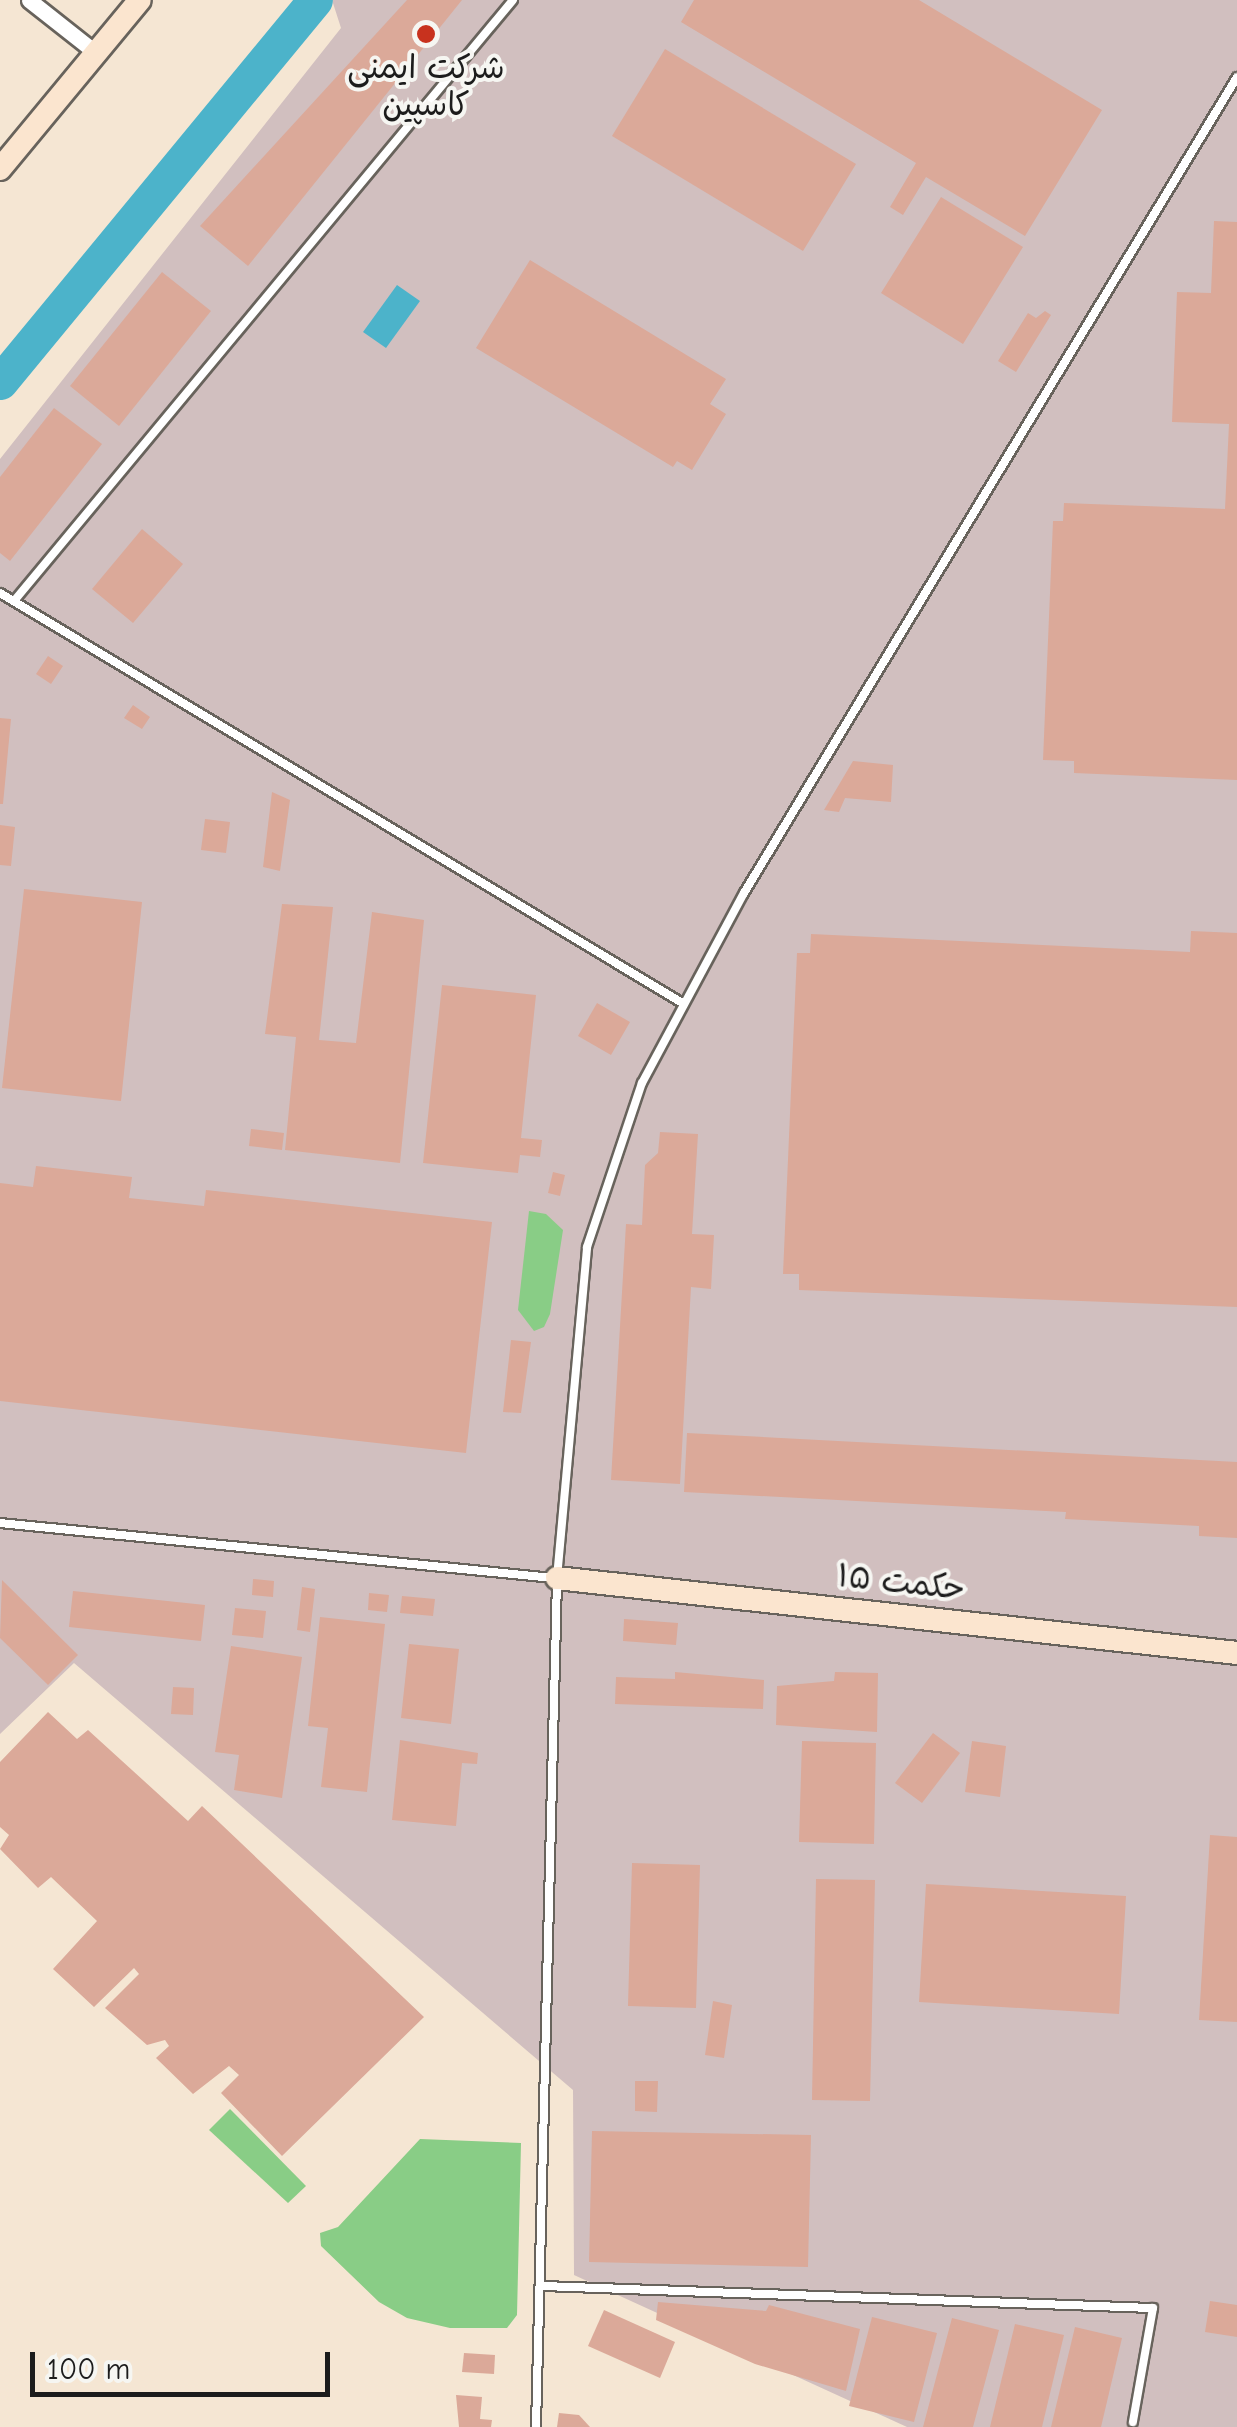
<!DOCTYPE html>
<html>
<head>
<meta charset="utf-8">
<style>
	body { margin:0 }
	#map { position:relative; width:1237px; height:2427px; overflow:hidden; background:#f5e6d3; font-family:"Comic Neue","Playpen Sans Arabic",sans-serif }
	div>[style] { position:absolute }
	.industrial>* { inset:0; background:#d1bfbf }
	.green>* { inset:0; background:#89cd86 }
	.water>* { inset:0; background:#4cb3ca }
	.river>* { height:35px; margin:-17.5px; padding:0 17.5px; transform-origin:17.5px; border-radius:17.5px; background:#4cb3ca }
	.building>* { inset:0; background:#dba999 }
	.roads { filter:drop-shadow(2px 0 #68635c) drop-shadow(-2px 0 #68635c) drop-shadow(0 2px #68635c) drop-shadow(0 -2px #68635c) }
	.lane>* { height:8px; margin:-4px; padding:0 4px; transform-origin:4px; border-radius:4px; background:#fff }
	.street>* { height:15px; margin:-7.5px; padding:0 7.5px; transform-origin:7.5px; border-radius:7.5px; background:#fff }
	.secondary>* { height:22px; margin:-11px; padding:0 11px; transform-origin:11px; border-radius:11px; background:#fbe5cf }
	.dots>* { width:28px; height:28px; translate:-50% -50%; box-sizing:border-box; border:5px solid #f6f6f2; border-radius:50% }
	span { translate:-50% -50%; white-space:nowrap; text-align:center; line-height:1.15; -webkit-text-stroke:8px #f6f6f2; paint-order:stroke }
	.poi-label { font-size:32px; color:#1c1c1c }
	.street-label { font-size:32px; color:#1c1c1c }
	.scale { position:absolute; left:30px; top:2352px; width:300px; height:45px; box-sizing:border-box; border:5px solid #1c1c1c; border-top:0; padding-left:12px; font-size:30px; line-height:35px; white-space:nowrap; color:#1c1c1c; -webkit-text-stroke:8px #f6f6f2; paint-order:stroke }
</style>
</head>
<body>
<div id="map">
	<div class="industrial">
		<div style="clip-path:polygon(332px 0,1237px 0,1237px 2427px,907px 2427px,574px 2275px,573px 2090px,74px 1663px,0 1734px,0 459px,341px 28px)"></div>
	</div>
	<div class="green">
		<div style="clip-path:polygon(529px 1211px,546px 1214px,563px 1230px,550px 1314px,544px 1327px,534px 1331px,518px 1310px)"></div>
		<div style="clip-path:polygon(230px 2109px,306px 2186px,288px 2203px,209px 2130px)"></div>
		<div style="clip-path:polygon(420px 2139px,521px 2143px,517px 2315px,507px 2328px,450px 2328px,407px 2318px,379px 2302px,321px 2246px,320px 2233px,338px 2227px)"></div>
	</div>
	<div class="water">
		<div style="clip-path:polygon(397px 285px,420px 301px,386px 348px,363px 332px)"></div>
	</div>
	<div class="river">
		<div style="left:0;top:382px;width:495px;rotate:-50.5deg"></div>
	</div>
	<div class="building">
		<div style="clip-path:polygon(407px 0,462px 0,248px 266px,200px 226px)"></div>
		<div style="clip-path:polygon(694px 0,919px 0,1102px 110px,1025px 236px,926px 177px,903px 215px,890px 207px,916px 163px,681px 22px)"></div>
		<div style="clip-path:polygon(665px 49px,856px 164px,803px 251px,612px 136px)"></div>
		<div style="clip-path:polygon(941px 197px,1023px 247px,963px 344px,881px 293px)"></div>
		<div style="clip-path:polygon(1214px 221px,1237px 222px,1237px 780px,1074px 773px,1074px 761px,1043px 760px,1053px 521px,1063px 521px,1064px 503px,1225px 509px,1229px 424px,1172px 422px,1177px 292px,1211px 293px)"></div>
		<div style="clip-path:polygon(530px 260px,726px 379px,710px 404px,726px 414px,692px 470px,677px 461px,673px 467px,476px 348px)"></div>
		<div style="clip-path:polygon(162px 272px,211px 311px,119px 426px,70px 386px)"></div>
		<div style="clip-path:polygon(1045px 311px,1051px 315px,1016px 372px,998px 361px,1028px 313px,1036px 318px)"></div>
		<div style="clip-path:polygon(54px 408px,102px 444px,10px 561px,0 553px,0 477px)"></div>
		<div style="clip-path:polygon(142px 529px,183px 564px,133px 623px,92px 589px)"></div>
		<div style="clip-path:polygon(48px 656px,63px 666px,51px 684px,36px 674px)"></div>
		<div style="clip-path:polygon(133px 705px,150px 717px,142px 729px,124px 718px)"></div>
		<div style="clip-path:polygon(0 718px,11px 719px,3px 804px,0 804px)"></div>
		<div style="clip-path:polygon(853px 761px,893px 765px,891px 802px,845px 798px,839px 812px,824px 810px)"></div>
		<div style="clip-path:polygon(272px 792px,290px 800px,280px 871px,263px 867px)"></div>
		<div style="clip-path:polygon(205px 819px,230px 822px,226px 853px,201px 850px)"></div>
		<div style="clip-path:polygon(0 825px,15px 827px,11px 866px,0 865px)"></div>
		<div style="clip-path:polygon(24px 889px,142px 902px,121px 1101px,2px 1088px)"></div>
		<div style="clip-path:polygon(282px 904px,333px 907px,319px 1040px,356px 1043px,372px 912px,424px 920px,400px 1163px,285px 1150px,296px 1037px,265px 1034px)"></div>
		<div style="clip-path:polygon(1191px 931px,1237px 933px,1237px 1307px,799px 1290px,799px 1274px,783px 1274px,797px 953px,810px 953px,811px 934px,1190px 952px)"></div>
		<div style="clip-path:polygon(442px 985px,536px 995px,521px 1138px,542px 1140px,540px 1157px,520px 1155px,518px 1173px,423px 1163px)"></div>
		<div style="clip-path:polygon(597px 1003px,630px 1022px,611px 1055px,578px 1036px)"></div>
		<div style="clip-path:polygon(251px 1129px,284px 1133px,282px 1150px,249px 1146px)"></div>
		<div style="clip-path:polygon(660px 1132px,698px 1134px,692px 1234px,714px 1235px,711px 1289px,691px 1287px,680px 1484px,611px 1480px,626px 1224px,642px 1225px,645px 1165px,658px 1153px)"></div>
		<div style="clip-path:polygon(36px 1166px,132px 1177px,129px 1198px,204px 1206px,206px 1190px,492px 1222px,466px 1453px,0 1401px,0 1183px,33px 1187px)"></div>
		<div style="clip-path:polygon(553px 1172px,565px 1175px,560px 1196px,548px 1193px)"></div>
		<div style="clip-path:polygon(511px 1340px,531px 1342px,521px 1413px,503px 1412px)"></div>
		<div style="clip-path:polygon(687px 1433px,1237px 1462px,1237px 1538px,1199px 1536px,1199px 1526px,1065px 1519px,1066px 1512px,684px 1492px)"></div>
		<div style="clip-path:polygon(253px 1579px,274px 1581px,273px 1597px,252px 1595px)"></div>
		<div style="clip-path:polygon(2px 1580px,78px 1655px,48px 1685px,0 1638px)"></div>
		<div style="clip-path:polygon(302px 1587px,315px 1589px,310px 1632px,297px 1630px)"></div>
		<div style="clip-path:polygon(73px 1591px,205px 1605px,201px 1641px,69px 1627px)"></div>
		<div style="clip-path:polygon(369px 1593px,389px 1595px,387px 1612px,368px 1610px)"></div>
		<div style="clip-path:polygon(402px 1596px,435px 1599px,433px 1616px,400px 1613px)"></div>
		<div style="clip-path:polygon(235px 1608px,266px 1611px,263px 1638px,232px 1635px)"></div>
		<div style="clip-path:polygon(320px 1617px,385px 1624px,367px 1792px,321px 1787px,328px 1728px,308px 1726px)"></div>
		<div style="clip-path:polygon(624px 1619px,678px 1623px,676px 1645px,623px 1641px)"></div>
		<div style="clip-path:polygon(409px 1644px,459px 1649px,451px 1724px,401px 1718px)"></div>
		<div style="clip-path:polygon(231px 1646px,302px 1657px,282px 1798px,234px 1790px,239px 1755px,215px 1752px)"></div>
		<div style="clip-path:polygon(675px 1672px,764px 1680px,763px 1709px,615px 1704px,616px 1677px,675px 1679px)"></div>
		<div style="clip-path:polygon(835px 1672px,878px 1673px,877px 1732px,776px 1725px,777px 1686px,834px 1681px)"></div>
		<div style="clip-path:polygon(173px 1687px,194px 1688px,193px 1715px,171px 1714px)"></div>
		<div style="clip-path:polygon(48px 1712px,77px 1739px,88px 1730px,188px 1821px,202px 1806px,424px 2017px,282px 2156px,221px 2093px,239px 2075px,229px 2066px,193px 2094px,156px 2058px,169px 2046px,165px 2040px,147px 2045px,105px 2008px,139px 1974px,134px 1968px,94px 2007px,53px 1969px,97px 1921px,51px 1877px,38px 1888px,0 1849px,9px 1835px,0 1827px,0 1762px)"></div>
		<div style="clip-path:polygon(933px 1733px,960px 1753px,922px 1803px,895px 1783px)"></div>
		<div style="clip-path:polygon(400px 1740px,478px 1753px,477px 1764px,462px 1763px,456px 1826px,392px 1820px)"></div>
		<div style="clip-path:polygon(802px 1741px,876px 1743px,874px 1844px,799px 1842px)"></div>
		<div style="clip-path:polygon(972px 1741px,1006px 1746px,1000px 1797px,965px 1792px)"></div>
		<div style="clip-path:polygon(1210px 1835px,1237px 1837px,1237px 2022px,1199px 2020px)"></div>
		<div style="clip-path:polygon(632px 1863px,700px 1865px,696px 2008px,628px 2006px)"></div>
		<div style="clip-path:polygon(816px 1879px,875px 1880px,870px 2101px,812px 2100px)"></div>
		<div style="clip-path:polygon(926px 1884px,1126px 1896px,1119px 2014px,919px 2002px)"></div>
		<div style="clip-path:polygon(713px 2001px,732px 2005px,724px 2058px,705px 2055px)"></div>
		<div style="clip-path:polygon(635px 2081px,658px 2081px,657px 2112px,635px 2111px)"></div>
		<div style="clip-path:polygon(592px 2131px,811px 2135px,808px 2267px,589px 2262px)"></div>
		<div style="clip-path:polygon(1210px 2301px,1237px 2305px,1237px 2337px,1205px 2332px)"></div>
		<div style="clip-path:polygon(658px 2302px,766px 2311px,769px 2305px,860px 2329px,846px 2391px,755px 2364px,656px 2320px)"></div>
		<div style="clip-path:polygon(604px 2310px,675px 2342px,660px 2378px,588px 2346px)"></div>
		<div style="clip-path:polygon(872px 2317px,937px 2333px,914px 2422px,849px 2406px)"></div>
		<div style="clip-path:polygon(952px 2318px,999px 2330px,973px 2427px,923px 2427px)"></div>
		<div style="clip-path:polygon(1015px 2324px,1064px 2335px,1042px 2427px,990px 2427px)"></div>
		<div style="clip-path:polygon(1075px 2327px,1122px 2338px,1101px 2427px,1051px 2427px)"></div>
		<div style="clip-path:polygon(464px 2353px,495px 2355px,494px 2374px,462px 2372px)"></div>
		<div style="clip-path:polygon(456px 2395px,482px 2397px,480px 2419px,492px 2420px,491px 2427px,459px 2427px)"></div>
		<div style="clip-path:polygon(559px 2413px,579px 2415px,590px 2427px,557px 2427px)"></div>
	</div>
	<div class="roads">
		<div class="lane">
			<div style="left:0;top:593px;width:798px;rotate:31deg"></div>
			<div style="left:14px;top:601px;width:781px;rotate:-50.3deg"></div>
			<div style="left:0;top:1523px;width:556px;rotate:5.68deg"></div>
			<div style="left:543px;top:2286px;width:610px;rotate:2.07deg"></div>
			<div style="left:1153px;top:2308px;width:116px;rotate:100deg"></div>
			<div style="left:536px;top:2427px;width:849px;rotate:-88.58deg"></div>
			<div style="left:557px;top:1578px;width:332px;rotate:-84.8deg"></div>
			<div style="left:587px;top:1247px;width:173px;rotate:-71.5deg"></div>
			<div style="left:642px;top:1083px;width:216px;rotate:-61.8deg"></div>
			<div style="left:744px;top:893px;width:953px;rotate:-58.86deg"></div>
		</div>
		<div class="street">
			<div style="left:29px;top:0;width:85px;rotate:38.3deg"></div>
		</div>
		<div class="secondary">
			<div style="left:0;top:169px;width:219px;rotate:-50.4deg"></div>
			<div style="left:557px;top:1578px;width:684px;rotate:6.29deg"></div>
		</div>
	</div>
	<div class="dots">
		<div style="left:426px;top:34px;background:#c8321e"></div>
	</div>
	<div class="poi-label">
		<span style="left:426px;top:87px">شرکت ایمنی<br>کاسپین</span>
	</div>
	<div class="street-label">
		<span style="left:901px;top:1583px;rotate:6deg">حکمت ۱۵</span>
	</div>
	<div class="scale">100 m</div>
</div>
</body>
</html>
